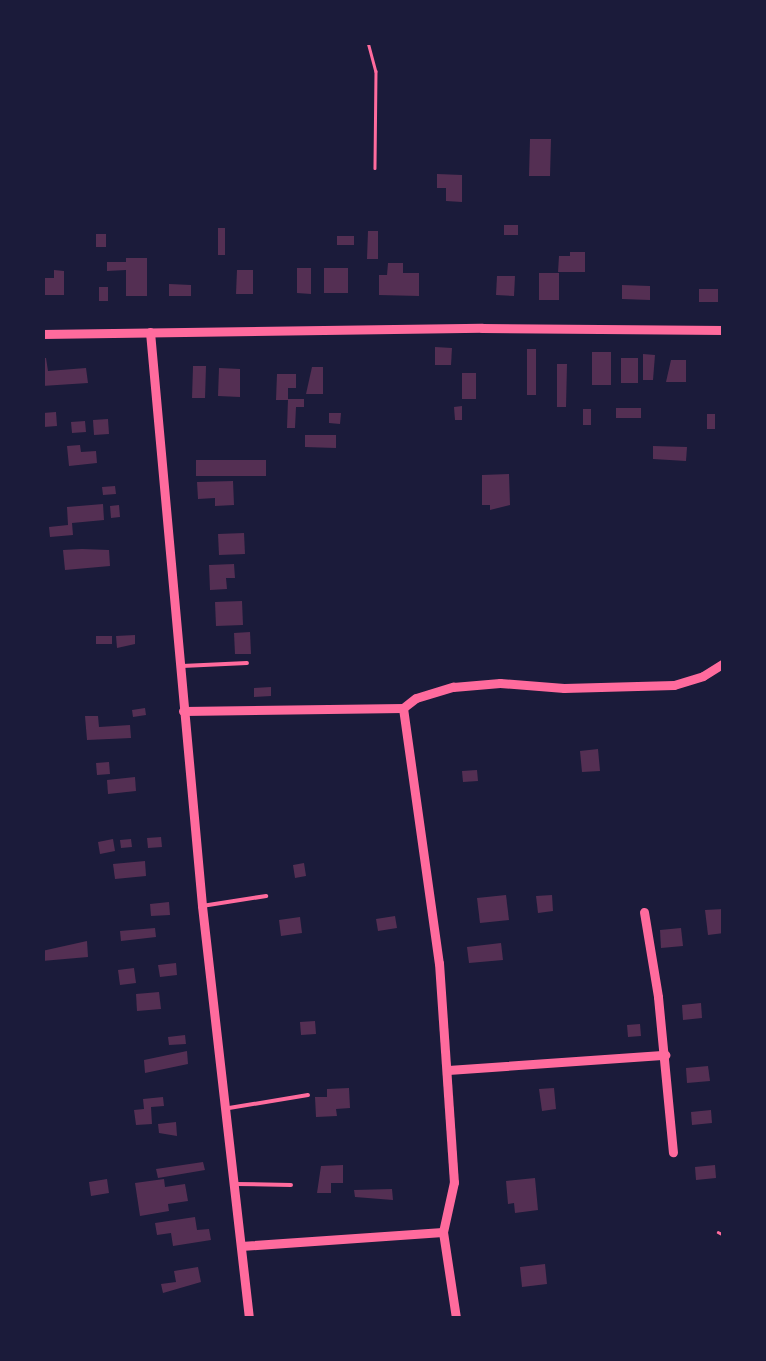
<!DOCTYPE html>
<html>
<head>
<meta charset="utf-8">
<style>
	body { margin:0 }
	#map { position:relative; width:766px; height:1361px; overflow:hidden; background:#1b1b3a; font-family:"Source Sans 3",sans-serif }
	div>[style] { position:absolute }
	.building>* { inset:0; background:#542f53 }
	.path>* { height:2.5px; margin:-1.25px; padding:0 1.25px; transform-origin:1.25px; border-radius:1.25px; background:#ff6b9d }
	.service>* { height:4px; margin:-2px; padding:0 2px; transform-origin:2px; border-radius:2px; background:#ff6b9d }
	.minor>* { height:9px; margin:-4.5px; padding:0 4.5px; transform-origin:4.5px; border-radius:4.5px; background:#ff6b9d }
	span { translate:-50% -50%; white-space:nowrap; text-align:center; line-height:1.15; -webkit-text-stroke:8px #1b1b3a; paint-order:stroke }
	.frame { position:absolute; inset:0; border:45px solid #1b1b3a; pointer-events:none }
</style>
</head>
<body>
<div id="map">
	<div class="building">
		<div style="clip-path:polygon(530px 139px,551px 139px,550px 176px,529px 176px)"></div>
		<div style="clip-path:polygon(437px 174px,462px 175px,462px 202px,446px 201px,446px 188px,437px 188px)"></div>
		<div style="clip-path:polygon(504px 225px,518px 225px,518px 235px,504px 235px)"></div>
		<div style="clip-path:polygon(218px 228px,225px 228px,225px 255px,218px 255px)"></div>
		<div style="clip-path:polygon(368px 231px,378px 231px,378px 259px,367px 259px)"></div>
		<div style="clip-path:polygon(96px 234px,106px 234px,106px 247px,96px 247px)"></div>
		<div style="clip-path:polygon(337px 236px,354px 236px,354px 245px,337px 245px)"></div>
		<div style="clip-path:polygon(570px 252px,585px 252px,585px 272px,558px 272px,559px 256px,570px 256px)"></div>
		<div style="clip-path:polygon(126px 258px,147px 258px,147px 296px,126px 296px,126px 270px,107px 271px,107px 262px,126px 262px)"></div>
		<div style="clip-path:polygon(388px 263px,403px 263px,403px 273px,419px 273px,419px 296px,379px 295px,379px 275px,387px 275px)"></div>
		<div style="clip-path:polygon(297px 268px,311px 268px,311px 294px,297px 293px)"></div>
		<div style="clip-path:polygon(324px 268px,348px 268px,348px 293px,324px 293px)"></div>
		<div style="clip-path:polygon(54px 270px,64px 271px,64px 295px,42px 295px,42px 278px,54px 278px)"></div>
		<div style="clip-path:polygon(237px 270px,253px 270px,253px 294px,236px 294px)"></div>
		<div style="clip-path:polygon(539px 273px,559px 273px,559px 300px,539px 300px)"></div>
		<div style="clip-path:polygon(497px 276px,515px 276px,514px 296px,496px 295px)"></div>
		<div style="clip-path:polygon(169px 284px,191px 285px,191px 296px,169px 296px)"></div>
		<div style="clip-path:polygon(622px 285px,650px 286px,650px 300px,622px 299px)"></div>
		<div style="clip-path:polygon(99px 287px,108px 287px,108px 301px,99px 301px)"></div>
		<div style="clip-path:polygon(699px 289px,718px 289px,718px 302px,699px 302px)"></div>
		<div style="clip-path:polygon(435px 347px,452px 348px,451px 365px,435px 365px)"></div>
		<div style="clip-path:polygon(527px 349px,536px 349px,536px 395px,527px 395px)"></div>
		<div style="clip-path:polygon(592px 352px,611px 352px,611px 385px,592px 385px)"></div>
		<div style="clip-path:polygon(643px 354px,655px 355px,653px 380px,643px 380px)"></div>
		<div style="clip-path:polygon(42px 358px,46px 358px,48px 371px,86px 368px,88px 383px,42px 386px)"></div>
		<div style="clip-path:polygon(621px 358px,638px 358px,638px 383px,621px 383px)"></div>
		<div style="clip-path:polygon(671px 360px,686px 360px,686px 382px,666px 382px)"></div>
		<div style="clip-path:polygon(557px 364px,567px 364px,566px 407px,557px 407px)"></div>
		<div style="clip-path:polygon(193px 366px,206px 366px,205px 398px,192px 398px)"></div>
		<div style="clip-path:polygon(312px 367px,323px 367px,323px 394px,306px 394px)"></div>
		<div style="clip-path:polygon(219px 368px,240px 369px,240px 397px,218px 396px)"></div>
		<div style="clip-path:polygon(462px 373px,476px 373px,476px 399px,462px 399px)"></div>
		<div style="clip-path:polygon(277px 374px,296px 374px,296px 388px,288px 388px,288px 400px,276px 400px)"></div>
		<div style="clip-path:polygon(288px 399px,304px 399px,304px 407px,296px 407px,295px 428px,287px 428px)"></div>
		<div style="clip-path:polygon(462px 406px,462px 420px,455px 420px,454px 407px)"></div>
		<div style="clip-path:polygon(616px 408px,641px 408px,641px 418px,616px 418px)"></div>
		<div style="clip-path:polygon(583px 409px,591px 409px,591px 425px,583px 425px)"></div>
		<div style="clip-path:polygon(56px 412px,57px 426px,44px 427px,43px 413px)"></div>
		<div style="clip-path:polygon(329px 413px,341px 413px,340px 424px,329px 423px)"></div>
		<div style="clip-path:polygon(707px 414px,715px 414px,715px 429px,707px 429px)"></div>
		<div style="clip-path:polygon(108px 419px,109px 434px,94px 435px,93px 420px)"></div>
		<div style="clip-path:polygon(85px 421px,86px 432px,72px 433px,71px 422px)"></div>
		<div style="clip-path:polygon(305px 435px,336px 435px,336px 448px,305px 447px)"></div>
		<div style="clip-path:polygon(80px 445px,81px 452px,96px 451px,97px 463px,69px 466px,67px 446px)"></div>
		<div style="clip-path:polygon(653px 446px,687px 447px,686px 461px,653px 459px)"></div>
		<div style="clip-path:polygon(196px 460px,266px 460px,266px 476px,196px 476px)"></div>
		<div style="clip-path:polygon(509px 474px,510px 505px,490px 510px,490px 505px,482px 505px,482px 475px)"></div>
		<div style="clip-path:polygon(233px 481px,234px 505px,215px 506px,215px 498px,198px 499px,197px 482px)"></div>
		<div style="clip-path:polygon(115px 486px,116px 494px,103px 495px,102px 487px)"></div>
		<div style="clip-path:polygon(103px 504px,104px 520px,72px 523px,73px 535px,50px 537px,49px 527px,68px 525px,67px 507px)"></div>
		<div style="clip-path:polygon(119px 505px,120px 517px,111px 518px,110px 506px)"></div>
		<div style="clip-path:polygon(244px 533px,245px 554px,219px 555px,218px 534px)"></div>
		<div style="clip-path:polygon(82px 549px,109px 550px,110px 566px,65px 570px,63px 550px)"></div>
		<div style="clip-path:polygon(234px 564px,235px 578px,226px 578px,227px 589px,210px 590px,209px 565px)"></div>
		<div style="clip-path:polygon(242px 601px,243px 625px,216px 626px,215px 602px)"></div>
		<div style="clip-path:polygon(250px 632px,251px 654px,235px 654px,234px 633px)"></div>
		<div style="clip-path:polygon(135px 635px,135px 644px,117px 648px,116px 636px)"></div>
		<div style="clip-path:polygon(96px 636px,112px 636px,112px 644px,96px 644px)"></div>
		<div style="clip-path:polygon(271px 687px,271px 696px,254px 697px,254px 688px)"></div>
		<div style="clip-path:polygon(145px 708px,146px 715px,133px 717px,132px 710px)"></div>
		<div style="clip-path:polygon(85px 716px,98px 716px,99px 727px,130px 725px,131px 738px,87px 740px)"></div>
		<div style="clip-path:polygon(598px 749px,600px 771px,582px 772px,580px 751px)"></div>
		<div style="clip-path:polygon(109px 762px,110px 774px,97px 775px,96px 763px)"></div>
		<div style="clip-path:polygon(477px 770px,478px 781px,463px 782px,462px 771px)"></div>
		<div style="clip-path:polygon(135px 777px,136px 791px,108px 794px,107px 780px)"></div>
		<div style="clip-path:polygon(161px 837px,162px 847px,148px 848px,147px 838px)"></div>
		<div style="clip-path:polygon(113px 839px,115px 851px,100px 854px,98px 842px)"></div>
		<div style="clip-path:polygon(131px 839px,132px 847px,121px 848px,120px 840px)"></div>
		<div style="clip-path:polygon(145px 861px,146px 876px,115px 879px,113px 864px)"></div>
		<div style="clip-path:polygon(304px 863px,306px 876px,295px 878px,293px 865px)"></div>
		<div style="clip-path:polygon(506px 895px,509px 920px,480px 923px,477px 898px)"></div>
		<div style="clip-path:polygon(552px 895px,553px 911px,538px 913px,536px 896px)"></div>
		<div style="clip-path:polygon(169px 902px,170px 915px,151px 916px,150px 904px)"></div>
		<div style="clip-path:polygon(724px 909px,724px 933px,708px 935px,705px 910px)"></div>
		<div style="clip-path:polygon(395px 916px,397px 928px,378px 931px,376px 919px)"></div>
		<div style="clip-path:polygon(300px 917px,302px 933px,281px 936px,279px 920px)"></div>
		<div style="clip-path:polygon(155px 928px,156px 937px,121px 941px,120px 931px)"></div>
		<div style="clip-path:polygon(681px 928px,683px 946px,661px 948px,660px 930px)"></div>
		<div style="clip-path:polygon(87px 941px,88px 957px,42px 961px,42px 951px)"></div>
		<div style="clip-path:polygon(501px 943px,503px 960px,469px 963px,467px 947px)"></div>
		<div style="clip-path:polygon(176px 963px,177px 975px,160px 977px,158px 965px)"></div>
		<div style="clip-path:polygon(134px 968px,136px 983px,120px 985px,118px 970px)"></div>
		<div style="clip-path:polygon(159px 992px,161px 1009px,137px 1011px,136px 994px)"></div>
		<div style="clip-path:polygon(701px 1003px,702px 1018px,683px 1020px,682px 1005px)"></div>
		<div style="clip-path:polygon(315px 1021px,316px 1034px,301px 1035px,300px 1022px)"></div>
		<div style="clip-path:polygon(640px 1024px,641px 1036px,628px 1037px,627px 1025px)"></div>
		<div style="clip-path:polygon(185px 1035px,186px 1044px,169px 1045px,168px 1037px)"></div>
		<div style="clip-path:polygon(187px 1051px,188px 1064px,145px 1073px,144px 1060px)"></div>
		<div style="clip-path:polygon(708px 1066px,710px 1081px,687px 1083px,686px 1068px)"></div>
		<div style="clip-path:polygon(349px 1088px,350px 1108px,336px 1109px,337px 1116px,316px 1117px,315px 1097px,327px 1097px,327px 1089px)"></div>
		<div style="clip-path:polygon(554px 1088px,556px 1109px,542px 1111px,539px 1089px)"></div>
		<div style="clip-path:polygon(163px 1097px,164px 1106px,151px 1107px,152px 1124px,136px 1125px,134px 1110px,144px 1109px,143px 1099px)"></div>
		<div style="clip-path:polygon(711px 1110px,712px 1123px,692px 1125px,691px 1112px)"></div>
		<div style="clip-path:polygon(176px 1122px,177px 1136px,159px 1133px,158px 1124px)"></div>
		<div style="clip-path:polygon(203px 1162px,205px 1170px,158px 1178px,156px 1169px)"></div>
		<div style="clip-path:polygon(343px 1165px,343px 1183px,331px 1183px,331px 1193px,317px 1193px,321px 1166px)"></div>
		<div style="clip-path:polygon(715px 1165px,716px 1178px,696px 1180px,695px 1167px)"></div>
		<div style="clip-path:polygon(535px 1178px,538px 1210px,515px 1213px,514px 1203px,508px 1204px,506px 1181px)"></div>
		<div style="clip-path:polygon(107px 1179px,109px 1193px,91px 1196px,89px 1182px)"></div>
		<div style="clip-path:polygon(164px 1179px,165px 1187px,185px 1184px,188px 1201px,168px 1204px,169px 1211px,140px 1216px,135px 1183px)"></div>
		<div style="clip-path:polygon(392px 1189px,393px 1200px,355px 1197px,354px 1190px)"></div>
		<div style="clip-path:polygon(195px 1217px,197px 1230px,209px 1229px,211px 1240px,173px 1246px,171px 1233px,157px 1235px,155px 1223px)"></div>
		<div style="clip-path:polygon(545px 1264px,547px 1284px,522px 1287px,520px 1267px)"></div>
		<div style="clip-path:polygon(198px 1267px,201px 1282px,163px 1293px,161px 1284px,176px 1282px,174px 1271px)"></div>
	</div>
	<div class="path">
		<div style="left:368px;top:42px;width:30px;rotate:75deg"></div>
		<div style="left:376px;top:71px;width:97px;rotate:90.6deg"></div>
		<div style="left:718px;top:1232px;width:7px;rotate:27deg"></div>
	</div>
	<div class="service">
		<div style="left:182px;top:666px;width:65px;rotate:-2.6deg"></div>
		<div style="left:202px;top:906px;width:65px;rotate:-8.9deg"></div>
		<div style="left:229px;top:1108px;width:80px;rotate:-9.3deg"></div>
		<div style="left:235px;top:1184px;width:56px;rotate:1deg"></div>
	</div>
	<div class="minor">
		<div style="left:150px;top:332px;width:576px;rotate:84.82deg"></div>
		<div style="left:202px;top:906px;width:415px;rotate:83.5deg"></div>
		<div style="left:42px;top:334px;width:440px;rotate:-0.8deg"></div>
		<div style="left:482px;top:328px;width:242px;rotate:0.5deg"></div>
		<div style="left:403px;top:708px;width:258px;rotate:82deg"></div>
		<div style="left:439px;top:963px;width:220px;rotate:86.1deg"></div>
		<div style="left:454px;top:1182px;width:51px;rotate:102.4deg"></div>
		<div style="left:443px;top:1232px;width:87px;rotate:81.4deg"></div>
		<div style="left:183px;top:711px;width:220px;rotate:-0.8deg"></div>
		<div style="left:403px;top:708px;width:16px;rotate:-38deg"></div>
		<div style="left:416px;top:698px;width:39px;rotate:-17deg"></div>
		<div style="left:453px;top:687px;width:47px;rotate:-4.9deg"></div>
		<div style="left:500px;top:683px;width:64px;rotate:4.5deg"></div>
		<div style="left:564px;top:688px;width:110px;rotate:-1.6deg"></div>
		<div style="left:674px;top:685px;width:30px;rotate:-17deg"></div>
		<div style="left:703px;top:676px;width:25px;rotate:-32deg"></div>
		<div style="left:644px;top:912px;width:86px;rotate:80.6deg"></div>
		<div style="left:658px;top:997px;width:156px;rotate:84.5deg"></div>
		<div style="left:448px;top:1070px;width:218px;rotate:-4deg"></div>
		<div style="left:241px;top:1246px;width:202px;rotate:-4deg"></div>
	</div>
	<div class="frame"></div>
</div>
</body>
</html>
